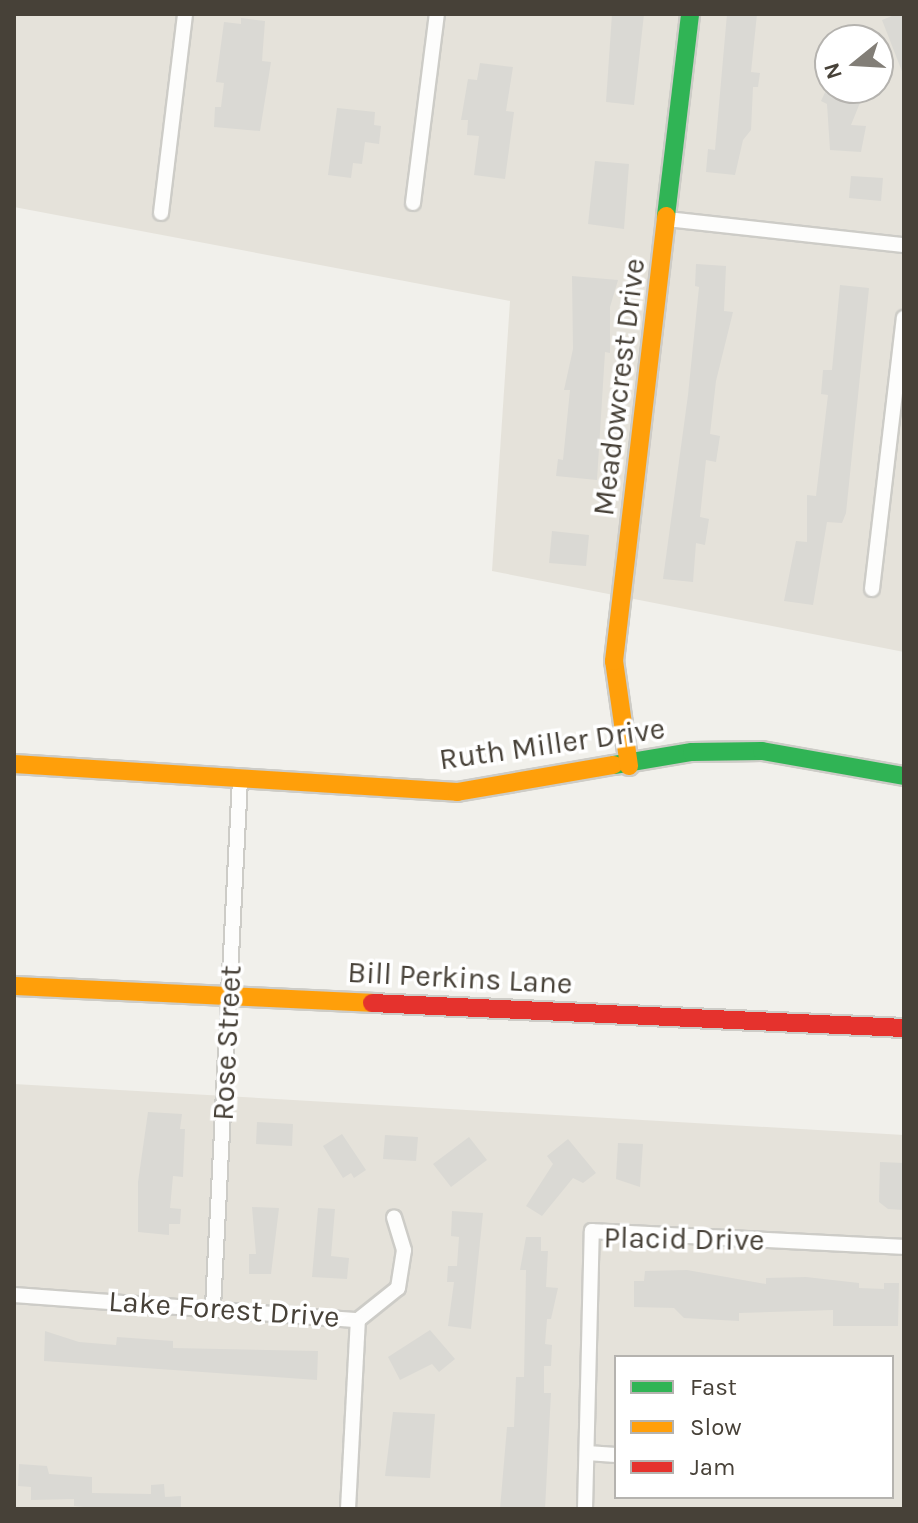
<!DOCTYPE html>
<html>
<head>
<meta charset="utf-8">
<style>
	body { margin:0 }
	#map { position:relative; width:918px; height:1523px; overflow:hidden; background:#f1f0eb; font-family:Karla,sans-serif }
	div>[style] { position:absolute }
	.residential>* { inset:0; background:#e5e2da }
	.building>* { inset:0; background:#dad9d4 }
	.roads { filter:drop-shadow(2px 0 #cdccc7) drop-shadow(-2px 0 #cdccc7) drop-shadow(0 2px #cdccc7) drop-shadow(0 -2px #cdccc7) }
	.street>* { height:14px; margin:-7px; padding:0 7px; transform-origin:7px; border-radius:7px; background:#fdfdfc }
	.fast>* { height:18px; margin:-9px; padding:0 9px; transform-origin:9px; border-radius:9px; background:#30b455 }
	.slow>* { height:18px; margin:-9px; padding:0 9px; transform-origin:9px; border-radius:9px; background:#ff9f0a }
	.jam>* { height:18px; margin:-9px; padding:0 9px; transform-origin:9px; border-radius:9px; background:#e5322d }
	span { translate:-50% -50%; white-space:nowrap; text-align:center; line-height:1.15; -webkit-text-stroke:7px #fff; paint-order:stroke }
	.street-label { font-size:30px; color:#474138 }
	.frame { position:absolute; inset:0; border:16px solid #474138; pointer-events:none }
	.legend { position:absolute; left:614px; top:1355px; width:280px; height:144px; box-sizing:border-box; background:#fff; border:2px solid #b5b3af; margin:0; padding:10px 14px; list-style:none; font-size:24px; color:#474138 }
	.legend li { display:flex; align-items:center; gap:16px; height:40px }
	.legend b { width:40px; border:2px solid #b5b3af }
	.north { position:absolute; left:814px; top:24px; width:80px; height:80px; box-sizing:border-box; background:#fff; border:2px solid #b5b3af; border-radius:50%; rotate:252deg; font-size:22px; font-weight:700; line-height:32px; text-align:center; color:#474138 }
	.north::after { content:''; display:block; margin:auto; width:28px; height:36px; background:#827e77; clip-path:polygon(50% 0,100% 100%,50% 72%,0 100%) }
</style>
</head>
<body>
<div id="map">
	<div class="residential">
		<div style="clip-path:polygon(evenodd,14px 14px,904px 14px,904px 652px,492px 571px,510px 301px,14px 207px,14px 14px,830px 40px,878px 40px,878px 88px,830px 88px,830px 40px)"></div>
		<div style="clip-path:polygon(evenodd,14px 1084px,904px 1135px,904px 1509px,14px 1509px,14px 1084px,616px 1357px,892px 1357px,892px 1497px,616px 1497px,616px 1357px)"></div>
	</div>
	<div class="building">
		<div style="clip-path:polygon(612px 14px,644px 14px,634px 105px,606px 102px)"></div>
		<div style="clip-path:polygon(727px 14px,757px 14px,751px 72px,760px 73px,758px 87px,753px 87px,751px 130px,743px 140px,735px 175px,706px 172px,708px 149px,715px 150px)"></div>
		<div style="clip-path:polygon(897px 14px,904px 14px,903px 74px,882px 20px)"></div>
		<div style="clip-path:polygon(241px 18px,265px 21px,262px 61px,271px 62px,260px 131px,214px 127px,215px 107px,221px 107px,224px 83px,216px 82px,224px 22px,241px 24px)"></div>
		<div style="clip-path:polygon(480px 63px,513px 67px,506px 111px,514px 112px,505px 179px,474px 175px,479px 136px,467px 135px,468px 120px,461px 120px,468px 79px,477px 80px)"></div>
		<div style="clip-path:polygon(827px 88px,866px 88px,851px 125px,866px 126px,861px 152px,830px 150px,827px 104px,821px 101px)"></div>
		<div style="clip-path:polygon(337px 108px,375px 112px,374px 125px,381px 126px,379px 144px,365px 142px,362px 164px,353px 163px,351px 178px,328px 175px)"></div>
		<div style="clip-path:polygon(595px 161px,629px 164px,624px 229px,588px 224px)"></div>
		<div style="clip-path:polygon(851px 176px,883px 178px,881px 201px,849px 198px)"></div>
		<div style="clip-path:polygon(696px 264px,726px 266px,724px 311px,733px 312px,716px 381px,710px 434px,720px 436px,716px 462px,706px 460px,700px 517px,709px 519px,705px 545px,696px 543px,693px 582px,663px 579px,688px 395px,699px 287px,695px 286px)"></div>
		<div style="clip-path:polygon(572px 276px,618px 280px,610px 307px,610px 353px,605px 352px,597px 480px,556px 476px,558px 459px,563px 460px,570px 390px,564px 390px,573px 349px)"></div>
		<div style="clip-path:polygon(840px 285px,869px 288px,846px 513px,842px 523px,827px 522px,813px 605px,784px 601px,796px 541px,807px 542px,807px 495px,816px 496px,828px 395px,821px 394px,823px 370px,832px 370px)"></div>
		<div style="clip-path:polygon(552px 531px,589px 535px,586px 566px,549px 563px)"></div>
		<div style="clip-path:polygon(148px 1112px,182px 1114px,180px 1129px,185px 1129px,183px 1177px,173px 1176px,170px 1208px,181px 1209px,180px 1224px,169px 1224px,169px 1235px,138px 1232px,138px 1182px)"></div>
		<div style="clip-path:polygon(257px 1122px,293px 1124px,292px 1146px,256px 1144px)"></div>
		<div style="clip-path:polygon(342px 1134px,366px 1170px,354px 1178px,351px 1173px,343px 1178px,323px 1146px)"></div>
		<div style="clip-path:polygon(385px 1135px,418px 1137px,416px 1161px,383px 1159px)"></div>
		<div style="clip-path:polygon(469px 1137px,487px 1160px,451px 1187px,433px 1164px)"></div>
		<div style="clip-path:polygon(568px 1139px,596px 1173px,583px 1183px,573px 1178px,542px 1216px,526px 1206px,553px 1164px,547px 1156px)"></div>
		<div style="clip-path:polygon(618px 1143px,643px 1144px,640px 1187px,616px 1179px)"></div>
		<div style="clip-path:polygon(880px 1162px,904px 1163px,904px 1210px,888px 1209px,879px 1202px)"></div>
		<div style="clip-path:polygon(252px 1207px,279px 1208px,271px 1274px,249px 1274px,249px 1254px,256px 1254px)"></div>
		<div style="clip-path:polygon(318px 1208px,335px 1209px,331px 1256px,349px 1258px,347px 1279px,312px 1277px)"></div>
		<div style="clip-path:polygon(452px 1211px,483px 1213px,471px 1329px,448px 1326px,454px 1282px,447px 1282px,448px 1266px,457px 1266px,459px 1237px,451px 1236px)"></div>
		<div style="clip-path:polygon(526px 1237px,541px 1237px,541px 1251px,548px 1251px,546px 1287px,558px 1288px,551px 1319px,547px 1319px,545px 1344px,552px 1345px,551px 1366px,544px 1366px,544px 1393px,551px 1393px,545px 1509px,500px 1509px,507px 1427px,514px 1427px,516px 1377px,524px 1377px,526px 1270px,520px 1270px)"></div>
		<div style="clip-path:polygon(687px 1270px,766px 1284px,766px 1278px,806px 1277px,859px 1283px,859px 1288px,884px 1289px,884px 1283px,899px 1283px,898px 1326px,833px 1326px,833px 1310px,739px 1313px,739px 1321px,684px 1318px,674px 1308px,634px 1307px,634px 1281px,644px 1281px,645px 1271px)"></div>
		<div style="clip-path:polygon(430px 1330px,455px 1359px,439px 1372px,432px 1364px,400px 1380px,388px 1357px)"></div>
		<div style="clip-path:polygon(45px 1331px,79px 1342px,116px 1345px,117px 1337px,173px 1341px,173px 1348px,318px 1351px,317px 1380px,44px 1361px)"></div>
		<div style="clip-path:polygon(393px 1412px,435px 1414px,430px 1478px,385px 1476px)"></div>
		<div style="clip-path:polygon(19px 1464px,47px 1466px,49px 1474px,92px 1477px,92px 1493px,151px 1494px,151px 1485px,164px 1484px,165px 1497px,181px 1496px,181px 1509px,104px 1509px,74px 1506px,74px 1499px,31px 1500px,31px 1487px,18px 1486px)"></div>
	</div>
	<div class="roads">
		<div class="street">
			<div style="left:413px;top:203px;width:191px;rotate:-82.8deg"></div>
			<div style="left:161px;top:213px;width:200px;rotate:-83.1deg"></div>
			<div style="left:667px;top:219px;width:238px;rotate:6.3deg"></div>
			<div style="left:872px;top:589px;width:273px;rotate:-83.3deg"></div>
			<div style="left:14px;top:1295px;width:345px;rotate:4.2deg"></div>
			<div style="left:358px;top:1320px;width:51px;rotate:-38.7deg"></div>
			<div style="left:398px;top:1288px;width:38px;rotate:-81deg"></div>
			<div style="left:404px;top:1250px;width:34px;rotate:-107deg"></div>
			<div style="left:213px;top:1307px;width:529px;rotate:-87.07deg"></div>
			<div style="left:587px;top:1453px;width:29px;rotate:4deg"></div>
			<div style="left:348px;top:1509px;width:189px;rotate:-87deg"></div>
			<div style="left:585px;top:1509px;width:278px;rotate:-88.6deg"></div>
			<div style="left:592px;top:1231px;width:312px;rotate:2.9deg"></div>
		</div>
		<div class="fast">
			<div style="left:666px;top:216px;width:203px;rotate:-83.2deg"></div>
			<div style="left:614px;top:765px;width:79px;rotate:-9.5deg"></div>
			<div style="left:692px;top:752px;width:70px;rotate:-0.8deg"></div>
			<div style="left:762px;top:751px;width:144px;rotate:10deg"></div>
		</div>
		<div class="slow">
			<div style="left:14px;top:764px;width:444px;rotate:3.6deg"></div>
			<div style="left:457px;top:792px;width:159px;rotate:-9.8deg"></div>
			<div style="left:629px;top:766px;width:106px;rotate:-98.1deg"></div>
			<div style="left:614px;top:661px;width:448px;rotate:-83.3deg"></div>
			<div style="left:14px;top:986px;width:358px;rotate:2.7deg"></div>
		</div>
		<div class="jam">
			<div style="left:372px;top:1003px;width:533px;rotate:2.69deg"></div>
		</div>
	</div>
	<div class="street-label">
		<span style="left:619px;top:387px;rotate:-83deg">Meadowcrest Drive</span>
		<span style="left:552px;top:744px;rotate:-8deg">Ruth Miller Drive</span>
		<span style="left:460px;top:978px;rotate:3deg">Bill Perkins Lane</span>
		<span style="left:227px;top:1043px;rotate:-87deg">Rose Street</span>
		<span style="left:684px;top:1239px;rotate:1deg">Placid Drive</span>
		<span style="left:224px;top:1309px;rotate:4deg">Lake Forest Drive</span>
	</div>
	<div class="frame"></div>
	<ul class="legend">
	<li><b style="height:10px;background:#30b455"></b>Fast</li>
	<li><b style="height:10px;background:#ff9f0a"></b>Slow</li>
	<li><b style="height:10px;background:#e5322d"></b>Jam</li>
	</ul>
	<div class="north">N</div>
</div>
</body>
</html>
